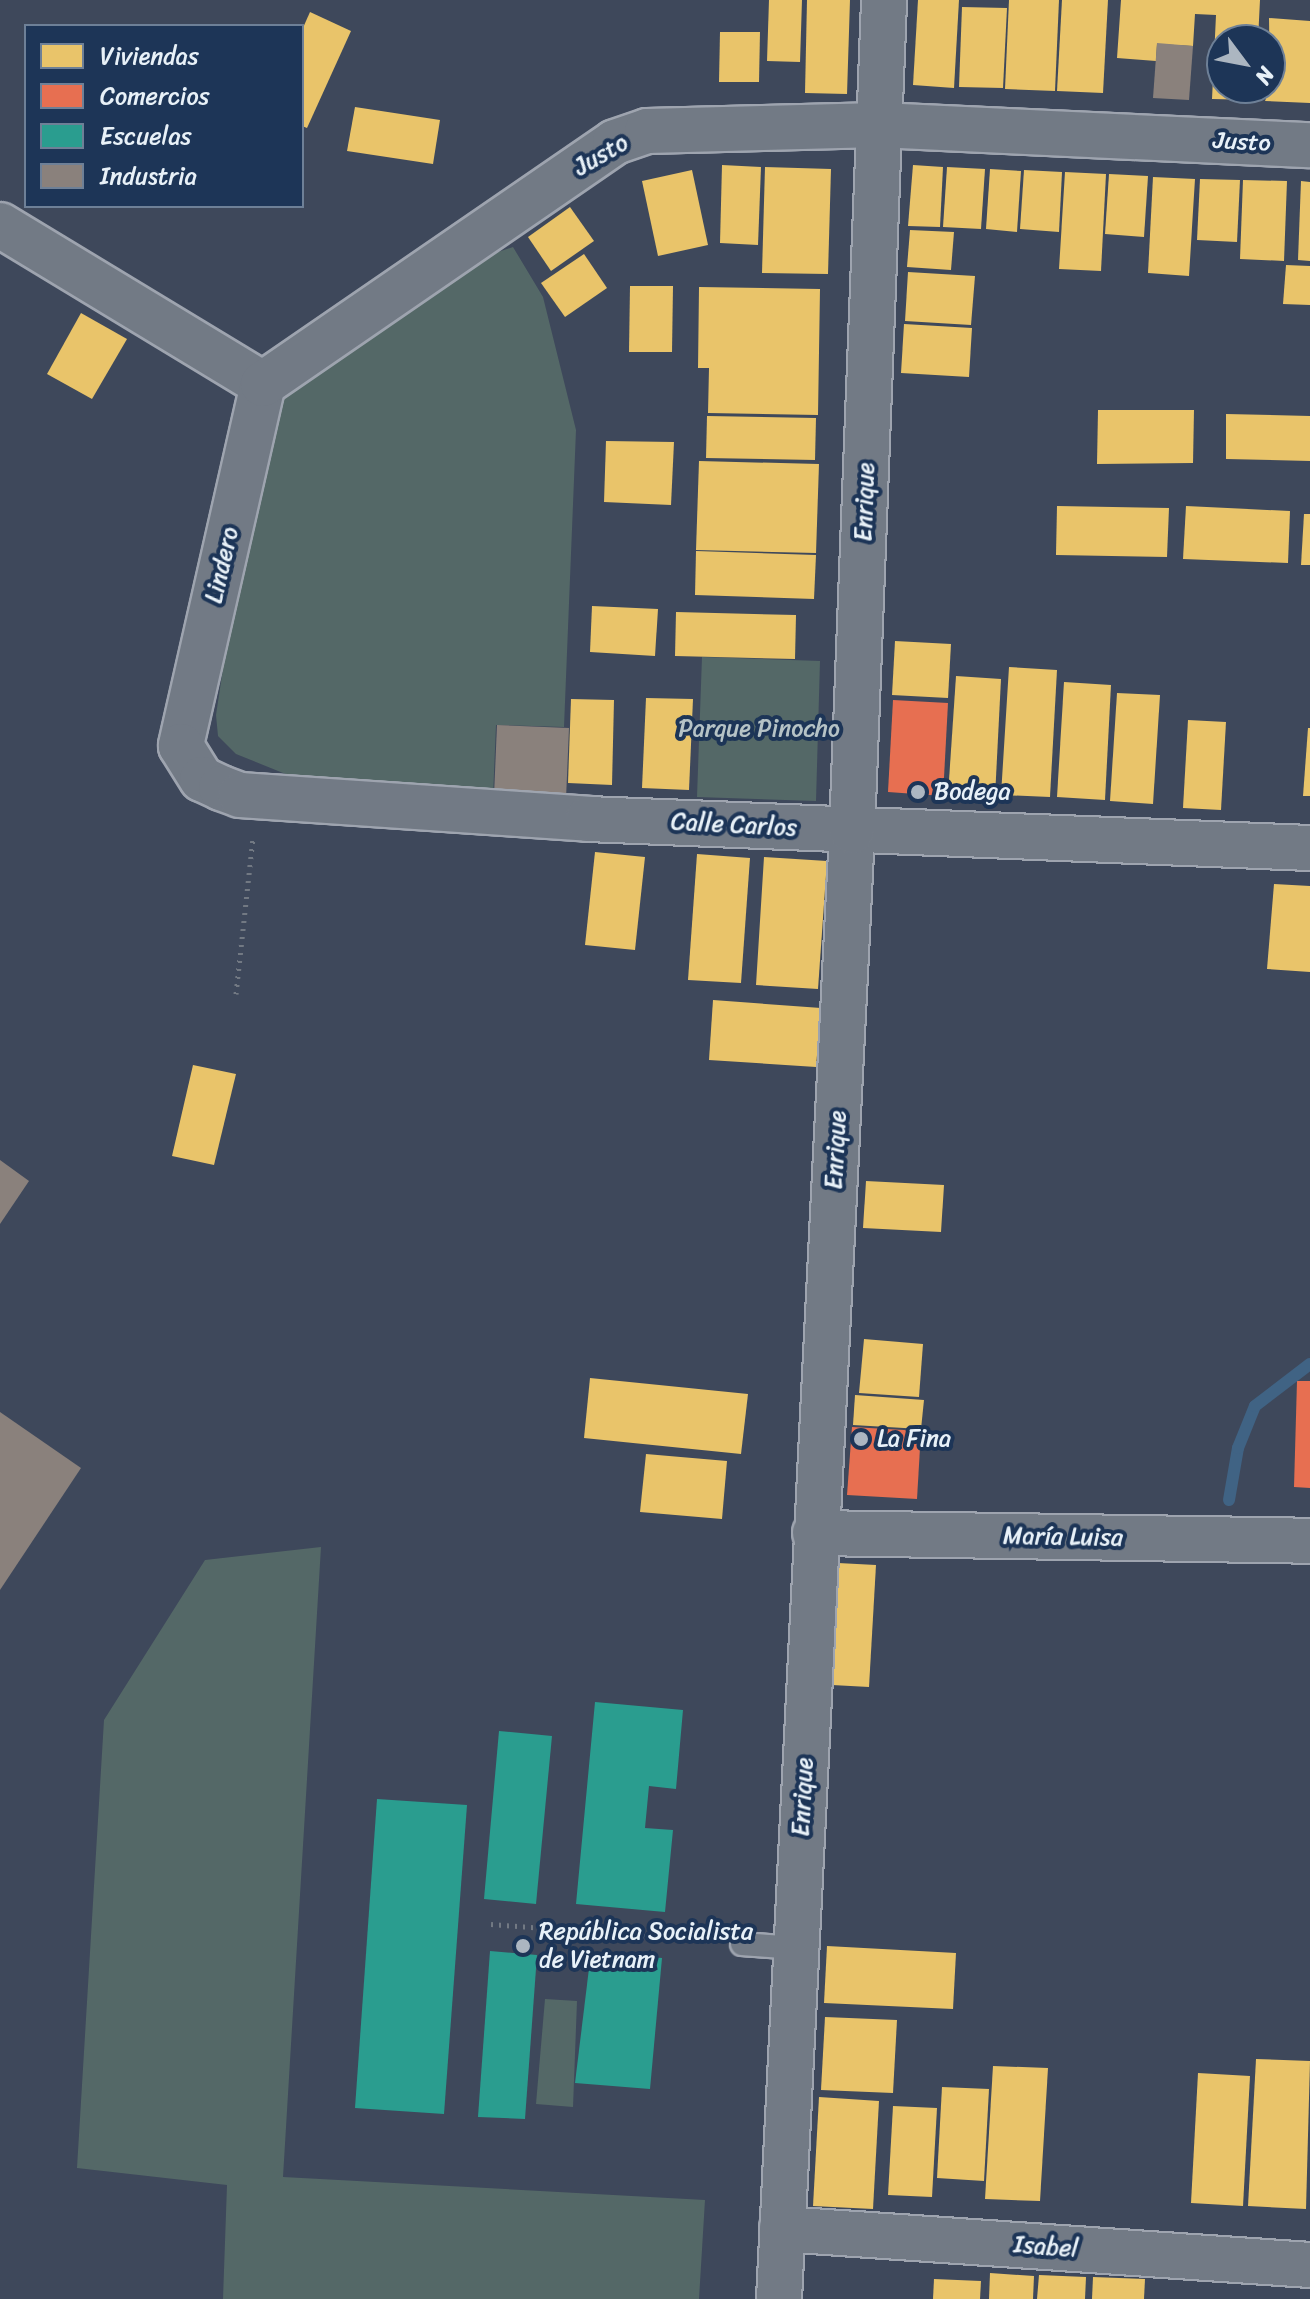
<!DOCTYPE html>
<html>
<head>
<meta charset="utf-8">
<style>
	body { margin:0 }
	#map { position:relative; width:1310px; height:2299px; overflow:hidden; background:#3e485b; font-family:Sriracha,sans-serif }
	div>[style] { position:absolute }
	.green>* { inset:0; background:#546867 }
	.homes>* { inset:0; background:#e9c46a }
	.shops>* { inset:0; background:#e76f51 }
	.schools>* { inset:0; background:#2a9d8f }
	.industry>* { inset:0; background:#8a817c }
	.stream>* { height:12px; margin:-6px; padding:0 6px; transform-origin:6px; border-radius:6px; background:#406384 }
	.path>* { height:5px; margin-top:-2.5px; transform-origin:0; background:repeating-linear-gradient(90deg,#727983 0 2px,transparent 0 8px) }
	.roads { filter:drop-shadow(2px 0 #9ea4af) drop-shadow(-2px 0 #9ea4af) drop-shadow(0 2px #9ea4af) drop-shadow(0 -2px #9ea4af) }
	.lane>* { height:22px; margin:-11px; padding:0 11px; transform-origin:11px; border-radius:11px; background:#727a85 }
	.street>* { height:44px; margin:-22px; padding:0 22px; transform-origin:22px; border-radius:22px; background:#727a85 }
	.dots>* { width:22px; height:22px; translate:-50% -50%; box-sizing:border-box; border:4px solid #1d3557; border-radius:50% }
	span { translate:-50% -50%; white-space:nowrap; text-align:center; line-height:1.15; -webkit-text-stroke:8px #1d3557; paint-order:stroke }
	.street-label { font-size:24px; color:#e8f1f8 }
	.park-label { font-size:24px; color:#b6c3c6 }
	.poi-label { font-size:24px; color:#e8f1f8 }
	.left { translate:0 -50%; text-align:left }
	.legend { position:absolute; left:24px; top:24px; width:280px; height:184px; box-sizing:border-box; background:#1d3557; border:2px solid #6e8097; margin:0; padding:10px 14px; list-style:none; font-size:24px; color:#e8f1f8 }
	.legend li { display:flex; align-items:center; gap:16px; height:40px }
	.legend b { width:40px; border:2px solid #6e8097 }
	.north { position:absolute; left:1206px; top:24px; width:80px; height:80px; box-sizing:border-box; background:#1d3557; border:2px solid #6e8097; border-radius:50%; rotate:122deg; font-size:22px; font-weight:700; line-height:32px; text-align:center; color:#e8f1f8 }
	.north::after { content:''; display:block; margin:auto; width:28px; height:36px; background:#acb6c1; clip-path:polygon(50% 0,100% 100%,50% 72%,0 100%) }
</style>
</head>
<body>
<div id="map">
	<div class="green">
		<div style="clip-path:polygon(513px 247px,543px 297px,576px 430px,564px 727px,496px 725px,493px 797px,293px 777px,236px 754px,218px 736px,216px 715px,232px 609px,278px 395px,492px 254px)"></div>
		<div style="clip-path:polygon(702px 657px,820px 661px,816px 801px,697px 797px)"></div>
		<div style="clip-path:polygon(321px 1547px,283px 2177px,705px 2200px,699px 2299px,223px 2299px,227px 2185px,77px 2168px,104px 1720px,205px 1560px)"></div>
		<div style="clip-path:polygon(545px 1999px,577px 2001px,573px 2107px,536px 2104px)"></div>
	</div>
	<div class="homes">
		<div style="clip-path:polygon(769px 0,802px 0,800px 62px,767px 61px)"></div>
		<div style="clip-path:polygon(807px 0,850px 0,847px 94px,805px 93px)"></div>
		<div style="clip-path:polygon(918px 0,959px 0,954px 88px,913px 85px)"></div>
		<div style="clip-path:polygon(1009px 0,1059px 0,1055px 91px,1005px 89px)"></div>
		<div style="clip-path:polygon(1062px 0,1108px 0,1103px 93px,1057px 91px)"></div>
		<div style="clip-path:polygon(1121px 0,1260px 0,1258px 40px,1222px 40px,1222px 88px,1256px 88px,1255px 100px,1212px 99px,1216px 15px,1195px 14px,1193px 46px,1157px 44px,1156px 61px,1117px 58px)"></div>
		<div style="clip-path:polygon(962px 7px,1007px 8px,1003px 88px,959px 87px)"></div>
		<div style="clip-path:polygon(310px 12px,351px 31px,307px 128px,302px 126px,302px 30px)"></div>
		<div style="clip-path:polygon(1269px 18px,1310px 21px,1310px 103px,1265px 101px,1270px 88px)"></div>
		<div style="clip-path:polygon(720px 32px,760px 32px,759px 82px,719px 82px)"></div>
		<div style="clip-path:polygon(355px 107px,440px 120px,433px 164px,347px 151px)"></div>
		<div style="clip-path:polygon(722px 165px,761px 167px,758px 245px,720px 243px)"></div>
		<div style="clip-path:polygon(913px 165px,943px 167px,940px 227px,908px 226px)"></div>
		<div style="clip-path:polygon(765px 167px,831px 169px,828px 274px,762px 273px)"></div>
		<div style="clip-path:polygon(947px 167px,985px 169px,981px 229px,943px 227px)"></div>
		<div style="clip-path:polygon(990px 169px,1021px 171px,1017px 232px,986px 229px)"></div>
		<div style="clip-path:polygon(692px 170px,708px 245px,658px 256px,642px 181px)"></div>
		<div style="clip-path:polygon(1024px 170px,1062px 172px,1059px 232px,1020px 229px)"></div>
		<div style="clip-path:polygon(1065px 172px,1106px 174px,1101px 271px,1059px 269px)"></div>
		<div style="clip-path:polygon(1109px 174px,1148px 176px,1144px 237px,1105px 234px)"></div>
		<div style="clip-path:polygon(1153px 177px,1195px 179px,1189px 276px,1148px 273px)"></div>
		<div style="clip-path:polygon(1200px 179px,1240px 180px,1237px 242px,1197px 240px)"></div>
		<div style="clip-path:polygon(1243px 180px,1287px 181px,1284px 261px,1240px 259px)"></div>
		<div style="clip-path:polygon(1301px 181px,1310px 182px,1310px 261px,1298px 260px)"></div>
		<div style="clip-path:polygon(570px 207px,594px 241px,551px 271px,528px 237px)"></div>
		<div style="clip-path:polygon(910px 230px,954px 232px,951px 270px,907px 267px)"></div>
		<div style="clip-path:polygon(584px 254px,607px 288px,565px 317px,541px 283px)"></div>
		<div style="clip-path:polygon(1286px 265px,1310px 266px,1310px 305px,1283px 304px)"></div>
		<div style="clip-path:polygon(908px 272px,975px 276px,971px 325px,905px 321px)"></div>
		<div style="clip-path:polygon(630px 286px,673px 286px,672px 352px,629px 352px)"></div>
		<div style="clip-path:polygon(699px 287px,820px 289px,818px 415px,708px 413px,709px 368px,698px 368px)"></div>
		<div style="clip-path:polygon(81px 313px,127px 339px,92px 399px,47px 374px)"></div>
		<div style="clip-path:polygon(904px 324px,972px 328px,969px 377px,901px 373px)"></div>
		<div style="clip-path:polygon(1098px 410px,1194px 410px,1193px 463px,1097px 464px)"></div>
		<div style="clip-path:polygon(1226px 414px,1310px 416px,1310px 461px,1226px 459px)"></div>
		<div style="clip-path:polygon(707px 416px,816px 418px,815px 460px,706px 458px)"></div>
		<div style="clip-path:polygon(606px 441px,674px 442px,671px 505px,604px 502px)"></div>
		<div style="clip-path:polygon(699px 461px,819px 464px,816px 553px,696px 550px)"></div>
		<div style="clip-path:polygon(1057px 506px,1169px 508px,1167px 557px,1056px 555px)"></div>
		<div style="clip-path:polygon(1186px 506px,1290px 511px,1288px 563px,1183px 559px)"></div>
		<div style="clip-path:polygon(1304px 514px,1310px 514px,1310px 565px,1301px 565px)"></div>
		<div style="clip-path:polygon(696px 551px,816px 555px,814px 599px,695px 595px)"></div>
		<div style="clip-path:polygon(592px 606px,658px 609px,655px 656px,590px 652px)"></div>
		<div style="clip-path:polygon(676px 612px,796px 615px,795px 659px,675px 656px)"></div>
		<div style="clip-path:polygon(895px 641px,951px 644px,948px 698px,892px 695px)"></div>
		<div style="clip-path:polygon(1009px 667px,1057px 670px,1050px 797px,1001px 795px)"></div>
		<div style="clip-path:polygon(956px 676px,1001px 679px,995px 797px,948px 795px)"></div>
		<div style="clip-path:polygon(1064px 682px,1111px 685px,1105px 800px,1057px 797px)"></div>
		<div style="clip-path:polygon(1117px 693px,1160px 695px,1153px 804px,1110px 801px)"></div>
		<div style="clip-path:polygon(646px 698px,693px 699px,689px 790px,642px 788px)"></div>
		<div style="clip-path:polygon(571px 699px,614px 700px,612px 785px,568px 783px)"></div>
		<div style="clip-path:polygon(1188px 720px,1226px 722px,1221px 810px,1183px 808px)"></div>
		<div style="clip-path:polygon(1308px 728px,1310px 728px,1310px 796px,1303px 796px)"></div>
		<div style="clip-path:polygon(595px 852px,645px 857px,635px 950px,585px 945px)"></div>
		<div style="clip-path:polygon(697px 854px,750px 858px,741px 983px,688px 980px)"></div>
		<div style="clip-path:polygon(764px 857px,827px 861px,818px 989px,756px 985px)"></div>
		<div style="clip-path:polygon(1274px 884px,1310px 886px,1310px 972px,1267px 969px)"></div>
		<div style="clip-path:polygon(713px 1000px,821px 1008px,816px 1067px,709px 1060px)"></div>
		<div style="clip-path:polygon(193px 1065px,236px 1074px,214px 1165px,172px 1156px)"></div>
		<div style="clip-path:polygon(866px 1181px,944px 1185px,941px 1232px,863px 1228px)"></div>
		<div style="clip-path:polygon(864px 1339px,923px 1344px,919px 1397px,859px 1393px)"></div>
		<div style="clip-path:polygon(590px 1378px,748px 1394px,741px 1454px,584px 1438px)"></div>
		<div style="clip-path:polygon(855px 1395px,924px 1400px,921px 1429px,853px 1425px)"></div>
		<div style="clip-path:polygon(646px 1454px,727px 1461px,722px 1519px,640px 1512px)"></div>
		<div style="clip-path:polygon(838px 1563px,876px 1565px,869px 1687px,832px 1685px)"></div>
		<div style="clip-path:polygon(827px 1946px,956px 1953px,953px 2009px,824px 2003px)"></div>
		<div style="clip-path:polygon(825px 2017px,897px 2020px,893px 2093px,821px 2090px)"></div>
		<div style="clip-path:polygon(1256px 2059px,1310px 2061px,1306px 2209px,1248px 2206px)"></div>
		<div style="clip-path:polygon(993px 2066px,1048px 2068px,1040px 2201px,985px 2199px)"></div>
		<div style="clip-path:polygon(1198px 2073px,1250px 2076px,1243px 2206px,1191px 2203px)"></div>
		<div style="clip-path:polygon(942px 2087px,989px 2089px,984px 2181px,937px 2178px)"></div>
		<div style="clip-path:polygon(819px 2097px,879px 2101px,873px 2209px,813px 2206px)"></div>
		<div style="clip-path:polygon(893px 2106px,937px 2108px,932px 2197px,888px 2195px)"></div>
		<div style="clip-path:polygon(990px 2273px,1034px 2276px,1033px 2299px,989px 2299px)"></div>
		<div style="clip-path:polygon(1039px 2275px,1086px 2277px,1085px 2299px,1037px 2299px)"></div>
		<div style="clip-path:polygon(1093px 2277px,1145px 2279px,1144px 2299px,1092px 2299px)"></div>
		<div style="clip-path:polygon(934px 2279px,981px 2281px,980px 2299px,933px 2299px)"></div>
	</div>
	<div class="shops">
		<div style="clip-path:polygon(893px 700px,948px 703px,943px 796px,888px 792px)"></div>
		<div style="clip-path:polygon(1297px 1381px,1310px 1381px,1310px 1488px,1294px 1487px)"></div>
		<div style="clip-path:polygon(852px 1427px,921px 1431px,917px 1499px,847px 1495px)"></div>
	</div>
	<div class="schools">
		<div style="clip-path:polygon(595px 1702px,683px 1710px,676px 1789px,649px 1786px,645px 1828px,673px 1830px,665px 1912px,576px 1904px)"></div>
		<div style="clip-path:polygon(499px 1731px,552px 1736px,536px 1904px,484px 1899px)"></div>
		<div style="clip-path:polygon(377px 1799px,467px 1805px,444px 2114px,355px 2108px)"></div>
		<div style="clip-path:polygon(490px 1951px,537px 1955px,525px 2119px,478px 2117px)"></div>
		<div style="clip-path:polygon(591px 1952px,662px 1958px,650px 2089px,575px 2083px)"></div>
	</div>
	<div class="industry">
		<div style="clip-path:polygon(1157px 43px,1193px 46px,1189px 100px,1153px 98px)"></div>
		<div style="clip-path:polygon(497px 725px,569px 728px,566px 799px,494px 796px)"></div>
		<div style="clip-path:polygon(0 1160px,29px 1181px,0 1224px)"></div>
		<div style="clip-path:polygon(0 1412px,81px 1468px,0 1590px)"></div>
	</div>
	<div class="stream">
		<div style="left:1229px;top:1500px;width:53px;rotate:-80.2deg"></div>
		<div style="left:1238px;top:1448px;width:45px;rotate:-68deg"></div>
		<div style="left:1255px;top:1406px;width:69px;rotate:-37.4deg"></div>
	</div>
	<div class="path">
		<div style="left:236px;top:994px;width:158px;rotate:-83.8deg"></div>
		<div style="left:491px;top:1924px;width:224px;rotate:4.4deg"></div>
	</div>
	<div class="roads">
		<div class="lane">
			<div style="left:742px;top:1944px;width:54px;rotate:4.2deg"></div>
		</div>
		<div class="street">
			<div style="left:0;top:225px;width:307px;rotate:31.2deg"></div>
			<div style="left:263px;top:384px;width:371px;rotate:102.8deg"></div>
			<div style="left:181px;top:746px;width:39px;rotate:58deg"></div>
			<div style="left:202px;top:779px;width:21px;rotate:25deg"></div>
			<div style="left:221px;top:788px;width:20px;rotate:20deg"></div>
			<div style="left:240px;top:795px;width:349px;rotate:3.9deg"></div>
			<div style="left:588px;top:819px;width:723px;rotate:2.3deg"></div>
			<div style="left:263px;top:384px;width:427px;rotate:-34.5deg"></div>
			<div style="left:615px;top:142px;width:34px;rotate:-19deg"></div>
			<div style="left:647px;top:131px;width:232px;rotate:-1.5deg"></div>
			<div style="left:879px;top:125px;width:431px;rotate:2.7deg"></div>
			<div style="left:815px;top:1533px;width:495px;rotate:0.9deg"></div>
			<div style="left:782px;top:2229px;width:529px;rotate:3.9deg"></div>
			<div style="left:779px;top:2299px;width:1470px;rotate:-87.15deg"></div>
			<div style="left:852px;top:831px;width:832px;rotate:-87.79deg"></div>
		</div>
	</div>
	<div class="dots">
		<div style="left:918px;top:792px;background:#acb6c1"></div>
		<div style="left:861px;top:1439px;background:#acb6c1"></div>
		<div style="left:523px;top:1946px;background:#acb6c1"></div>
	</div>
	<div class="street-label">
		<span style="left:1242px;top:142px;rotate:3deg">Justo</span>
		<span style="left:601px;top:155px;rotate:-30deg">Justo</span>
		<span style="left:865px;top:502px;rotate:-88deg">Enrique</span>
		<span style="left:222px;top:565px;rotate:-77deg">Lindero</span>
		<span style="left:734px;top:825px;rotate:3deg">Calle Carlos</span>
		<span style="left:836px;top:1150px;rotate:-87deg">Enrique</span>
		<span style="left:1063px;top:1537px;rotate:1deg">María Luisa</span>
		<span style="left:803px;top:1797px;rotate:-87deg">Enrique</span>
		<span style="left:1046px;top:2247px;rotate:4deg">Isabel</span>
	</div>
	<div class="park-label">
		<span style="left:759px;top:729px">Parque Pinocho</span>
	</div>
	<div class="poi-label">
		<span class="left" style="left:934px;top:792px">Bodega</span>
		<span class="left" style="left:877px;top:1439px">La Fina</span>
		<span class="left" style="left:539px;top:1946px">República Socialista<br>de Vietnam</span>
	</div>
	<ul class="legend">
	<li><b style="height:22px;background:#e9c46a"></b>Viviendas</li>
	<li><b style="height:22px;background:#e76f51"></b>Comercios</li>
	<li><b style="height:22px;background:#2a9d8f"></b>Escuelas</li>
	<li><b style="height:22px;background:#8a817c"></b>Industria</li>
	</ul>
	<div class="north">N</div>
</div>
</body>
</html>
